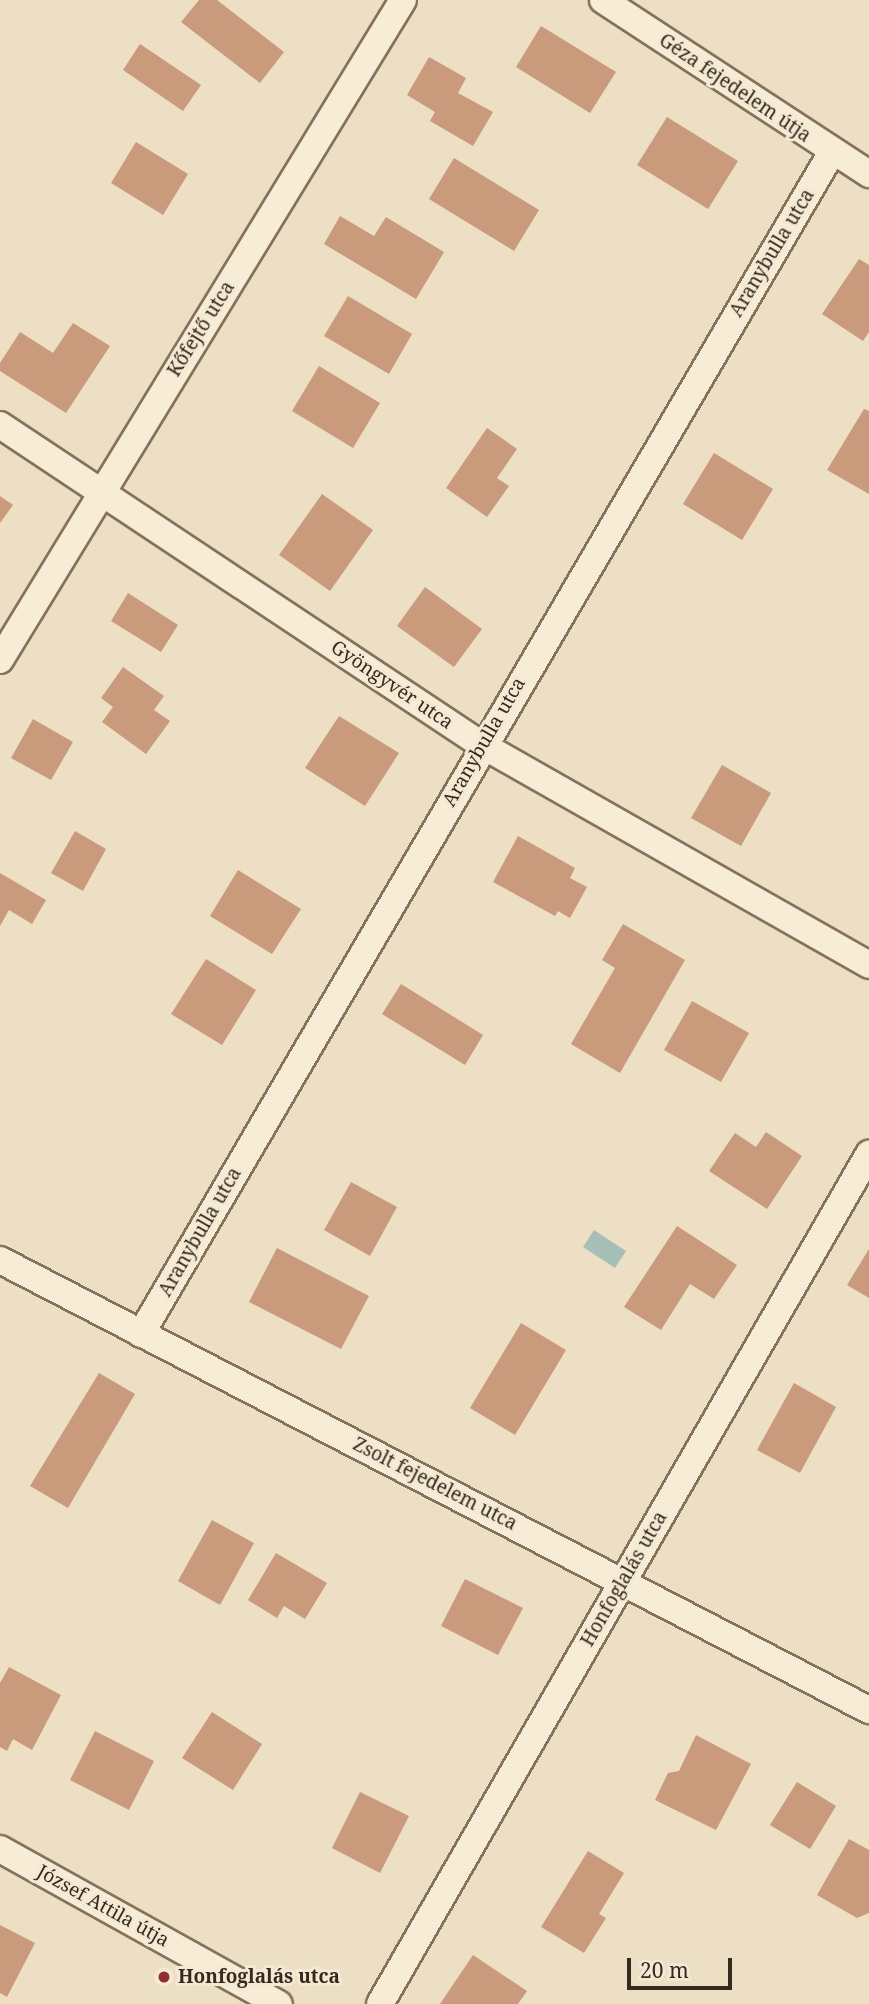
<!DOCTYPE html>
<html>
<head>
<meta charset="utf-8">
<style>
	body { margin:0 }
	#map { position:relative; width:869px; height:2004px; overflow:hidden; background:#ecdfc4; font-family:"Noto Serif",serif }
	div>[style] { position:absolute }
	.water>* { inset:0; background:#a6bfb7 }
	.building>* { inset:0; background:#c99a7b }
	.roads { filter:drop-shadow(2px 0 #86715b) drop-shadow(-2px 0 #86715b) drop-shadow(0 2px #86715b) drop-shadow(0 -2px #86715b) }
	.street>* { height:26px; margin:-13px; padding:0 13px; transform-origin:13px; border-radius:13px; background:#f7edd7 }
	.dots>* { width:19px; height:19px; translate:-50% -50%; box-sizing:border-box; border:4px solid #f4ead3; border-radius:50% }
	span { translate:-50% -50%; white-space:nowrap; text-align:center; line-height:1.15; -webkit-text-stroke:6px #f4ead3; paint-order:stroke }
	.street-label { font-size:19px; color:#36291f }
	.poi-label { font-size:19px; color:#36291f; font-weight:700 }
	.left { translate:0 -50%; text-align:left }
	.scale { position:absolute; left:627px; top:1958px; width:105px; height:32px; box-sizing:border-box; border:4px solid #36291f; border-top:0; padding-left:9px; font-size:21px; line-height:24px; white-space:nowrap; color:#36291f; -webkit-text-stroke:5px #f4ead3; paint-order:stroke }
</style>
</head>
<body>
<div id="map">
	<div class="water">
		<div style="clip-path:polygon(594px 1230px,626px 1251px,615px 1268px,583px 1247px)"></div>
	</div>
	<div class="building">
		<div style="clip-path:polygon(199px 0,217px 0,284px 52px,260px 83px,181px 22px)"></div>
		<div style="clip-path:polygon(541px 26px,616px 72px,590px 113px,516px 67px)"></div>
		<div style="clip-path:polygon(140px 44px,201px 85px,183px 111px,123px 70px)"></div>
		<div style="clip-path:polygon(429px 57px,466px 78px,458px 93px,493px 112px,473px 146px,430px 121px,435px 112px,407px 95px)"></div>
		<div style="clip-path:polygon(667px 117px,738px 161px,708px 209px,637px 165px)"></div>
		<div style="clip-path:polygon(136px 142px,188px 174px,163px 215px,111px 183px)"></div>
		<div style="clip-path:polygon(454px 158px,539px 210px,514px 251px,429px 199px)"></div>
		<div style="clip-path:polygon(340px 216px,374px 236px,386px 217px,444px 252px,416px 299px,324px 244px)"></div>
		<div style="clip-path:polygon(859px 259px,869px 265px,869px 332px,863px 341px,822px 314px)"></div>
		<div style="clip-path:polygon(348px 296px,412px 334px,389px 374px,324px 336px)"></div>
		<div style="clip-path:polygon(73px 323px,110px 346px,66px 413px,0 371px,0 363px,20px 332px,53px 353px)"></div>
		<div style="clip-path:polygon(319px 366px,380px 403px,353px 448px,292px 411px)"></div>
		<div style="clip-path:polygon(864px 409px,869px 411px,869px 494px,827px 470px)"></div>
		<div style="clip-path:polygon(487px 428px,517px 449px,497px 478px,509px 486px,487px 517px,446px 488px)"></div>
		<div style="clip-path:polygon(714px 453px,773px 489px,742px 540px,683px 504px)"></div>
		<div style="clip-path:polygon(322px 494px,373px 530px,330px 591px,279px 555px)"></div>
		<div style="clip-path:polygon(0 496px,13px 505px,0 523px)"></div>
		<div style="clip-path:polygon(425px 587px,482px 629px,454px 667px,397px 626px)"></div>
		<div style="clip-path:polygon(128px 593px,178px 625px,161px 652px,111px 621px)"></div>
		<div style="clip-path:polygon(123px 667px,164px 696px,154px 710px,170px 721px,146px 754px,102px 722px,113px 707px,101px 698px)"></div>
		<div style="clip-path:polygon(339px 716px,399px 753px,365px 806px,305px 768px)"></div>
		<div style="clip-path:polygon(33px 719px,73px 742px,51px 780px,11px 758px)"></div>
		<div style="clip-path:polygon(722px 765px,771px 793px,741px 846px,691px 818px)"></div>
		<div style="clip-path:polygon(75px 831px,106px 849px,83px 891px,51px 873px)"></div>
		<div style="clip-path:polygon(518px 836px,575px 868px,570px 878px,587px 887px,570px 918px,558px 911px,555px 916px,493px 882px)"></div>
		<div style="clip-path:polygon(238px 870px,301px 909px,272px 954px,210px 916px)"></div>
		<div style="clip-path:polygon(0 873px,46px 900px,32px 924px,9px 910px,0 926px)"></div>
		<div style="clip-path:polygon(623px 924px,685px 960px,620px 1073px,571px 1044px,615px 968px,602px 960px)"></div>
		<div style="clip-path:polygon(206px 959px,256px 990px,222px 1045px,171px 1014px)"></div>
		<div style="clip-path:polygon(401px 984px,483px 1035px,465px 1065px,382px 1014px)"></div>
		<div style="clip-path:polygon(692px 1001px,749px 1033px,721px 1082px,664px 1050px)"></div>
		<div style="clip-path:polygon(766px 1132px,802px 1156px,767px 1209px,709px 1171px,735px 1133px,756px 1147px)"></div>
		<div style="clip-path:polygon(351px 1182px,397px 1207px,370px 1256px,324px 1230px)"></div>
		<div style="clip-path:polygon(677px 1226px,737px 1265px,714px 1299px,690px 1284px,661px 1330px,624px 1307px)"></div>
		<div style="clip-path:polygon(277px 1248px,369px 1296px,341px 1349px,249px 1302px)"></div>
		<div style="clip-path:polygon(869px 1249px,869px 1298px,847px 1285px)"></div>
		<div style="clip-path:polygon(521px 1323px,566px 1350px,515px 1435px,470px 1408px)"></div>
		<div style="clip-path:polygon(99px 1373px,135px 1394px,68px 1508px,30px 1486px)"></div>
		<div style="clip-path:polygon(794px 1383px,836px 1407px,800px 1473px,757px 1450px)"></div>
		<div style="clip-path:polygon(212px 1520px,254px 1543px,220px 1605px,178px 1581px)"></div>
		<div style="clip-path:polygon(276px 1553px,327px 1583px,305px 1619px,284px 1606px,277px 1618px,248px 1600px)"></div>
		<div style="clip-path:polygon(465px 1579px,523px 1608px,498px 1655px,441px 1626px)"></div>
		<div style="clip-path:polygon(9px 1667px,61px 1695px,32px 1750px,13px 1739px,7px 1751px,0 1747px,0 1683px)"></div>
		<div style="clip-path:polygon(212px 1712px,262px 1744px,233px 1790px,182px 1758px)"></div>
		<div style="clip-path:polygon(95px 1731px,154px 1761px,129px 1810px,70px 1780px)"></div>
		<div style="clip-path:polygon(696px 1735px,751px 1764px,716px 1830px,655px 1800px,668px 1773px,679px 1771px)"></div>
		<div style="clip-path:polygon(797px 1782px,836px 1806px,810px 1849px,770px 1825px)"></div>
		<div style="clip-path:polygon(360px 1792px,409px 1816px,380px 1873px,332px 1848px)"></div>
		<div style="clip-path:polygon(849px 1839px,869px 1850px,869px 1913px,857px 1918px,817px 1895px)"></div>
		<div style="clip-path:polygon(588px 1851px,624px 1873px,599px 1914px,606px 1918px,584px 1953px,541px 1927px)"></div>
		<div style="clip-path:polygon(0 1925px,35px 1943px,7px 1997px,0 1993px)"></div>
		<div style="clip-path:polygon(473px 1955px,527px 1991px,518px 2004px,440px 2004px)"></div>
	</div>
	<div class="roads">
		<div class="street">
			<div style="left:603px;top:0;width:318px;rotate:33.2deg"></div>
			<div style="left:0;top:425px;width:579px;rotate:33.58deg"></div>
			<div style="left:482px;top:745px;width:445px;rotate:29.6deg"></div>
			<div style="left:0;top:660px;width:773px;rotate:-58.59deg"></div>
			<div style="left:0;top:1260px;width:979px;rotate:27.38deg"></div>
			<div style="left:141px;top:1334px;width:1369px;rotate:-59.69deg"></div>
			<div style="left:0;top:1849px;width:319px;rotate:29.1deg"></div>
			<div style="left:380px;top:2004px;width:981px;rotate:-60.09deg"></div>
		</div>
	</div>
	<div class="dots">
		<div style="left:164px;top:1977px;background:#922e31"></div>
	</div>
	<div class="street-label">
		<span style="left:735px;top:88px;rotate:34deg">Géza fejedelem útja</span>
		<span style="left:772px;top:253px;rotate:-59deg">Aranybulla utca</span>
		<span style="left:201px;top:329px;rotate:-58deg">Kőfejtő utca</span>
		<span style="left:392px;top:685px;rotate:34deg">Gyöngyvér utca</span>
		<span style="left:484px;top:742px;rotate:-60deg">Aranybulla utca</span>
		<span style="left:200px;top:1232px;rotate:-60deg">Aranybulla utca</span>
		<span style="left:435px;top:1484px;rotate:27deg">Zsolt fejedelem utca</span>
		<span style="left:624px;top:1579px;rotate:-60deg">Honfoglalás utca</span>
		<span style="left:103px;top:1906px;rotate:29deg">József Attila útja</span>
	</div>
	<div class="poi-label">
		<span class="left" style="left:178px;top:1977px">Honfoglalás utca</span>
	</div>
	<div class="scale">20 m</div>
</div>
</body>
</html>
